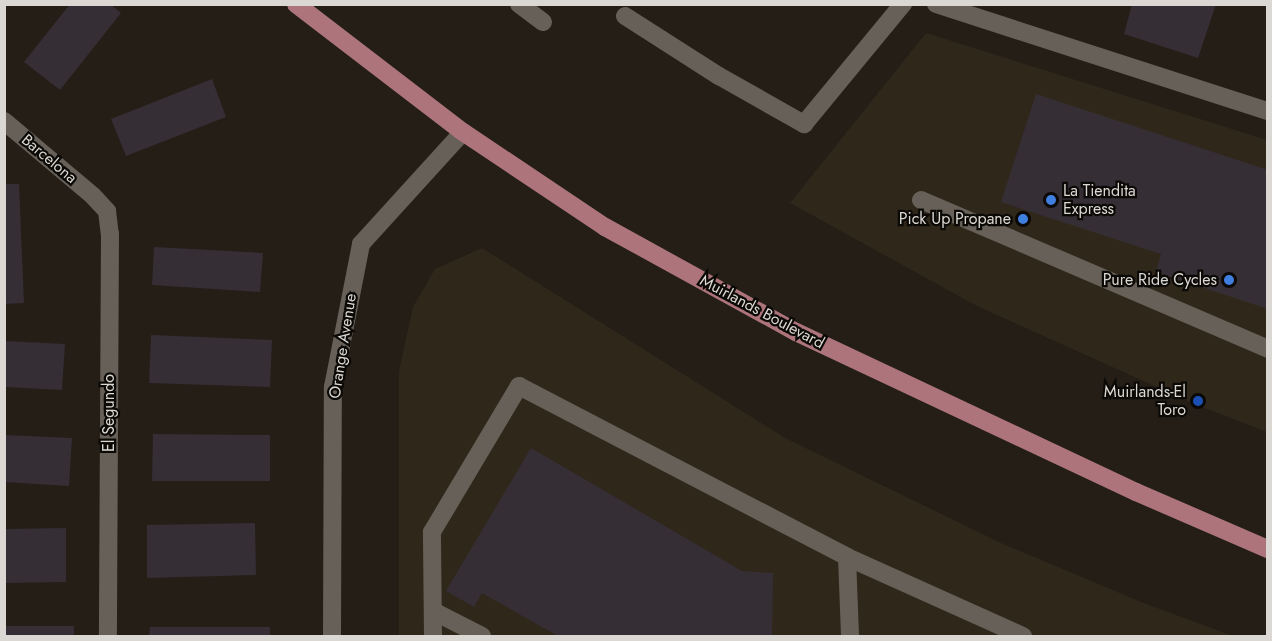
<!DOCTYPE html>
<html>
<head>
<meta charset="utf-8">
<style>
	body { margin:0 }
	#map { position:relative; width:1272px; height:641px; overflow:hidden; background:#241e17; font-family:Jost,sans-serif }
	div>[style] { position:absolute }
	.built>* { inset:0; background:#30271b }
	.building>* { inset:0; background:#352e35 }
	.minor>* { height:18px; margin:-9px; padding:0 9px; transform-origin:9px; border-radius:9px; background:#676058 }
	.major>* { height:18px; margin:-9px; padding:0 9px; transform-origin:9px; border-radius:9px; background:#ad757b }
	.dots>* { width:16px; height:16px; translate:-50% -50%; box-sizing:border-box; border:3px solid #0b0906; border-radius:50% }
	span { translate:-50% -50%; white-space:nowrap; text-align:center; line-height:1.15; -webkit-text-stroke:4.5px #0b0906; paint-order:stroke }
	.street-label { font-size:16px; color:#dbd7d3 }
	.poi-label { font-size:16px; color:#dbd7d3 }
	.left { translate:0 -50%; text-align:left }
	.right { translate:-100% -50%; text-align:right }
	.frame { position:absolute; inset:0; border:6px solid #dbd7d3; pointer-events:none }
</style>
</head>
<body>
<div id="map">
	<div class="built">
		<div style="clip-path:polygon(926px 33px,1267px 140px,1267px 432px,1192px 403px,977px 306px,790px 203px)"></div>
		<div style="clip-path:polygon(482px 248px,785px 438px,1001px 543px,1141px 602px,1233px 636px,399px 636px,399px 371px,413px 307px,435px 269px)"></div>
	</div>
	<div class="building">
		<div style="clip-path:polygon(70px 4px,110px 4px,121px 13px,60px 90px,24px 62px)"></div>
		<div style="clip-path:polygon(1132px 4px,1216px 4px,1198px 58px,1124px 34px)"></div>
		<div style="clip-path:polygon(212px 79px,226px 117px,126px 156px,111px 119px)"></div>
		<div style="clip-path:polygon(1036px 94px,1268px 170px,1268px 309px,1156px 272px,1161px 254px,1001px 202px)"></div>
		<div style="clip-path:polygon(4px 184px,19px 184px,24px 303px,4px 304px)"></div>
		<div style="clip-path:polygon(154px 247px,263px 253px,260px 292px,152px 285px)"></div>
		<div style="clip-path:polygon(151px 335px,272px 340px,270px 387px,149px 383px)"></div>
		<div style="clip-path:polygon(4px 341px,65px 344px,62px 390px,4px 387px)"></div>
		<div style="clip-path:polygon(153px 434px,270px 435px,270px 481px,152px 481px)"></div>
		<div style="clip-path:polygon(4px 435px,72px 438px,69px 486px,4px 482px)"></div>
		<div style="clip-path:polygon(531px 448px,742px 571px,773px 573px,772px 636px,558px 636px,482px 593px,474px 607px,446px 591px)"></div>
		<div style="clip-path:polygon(255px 523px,256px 575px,147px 578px,147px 525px)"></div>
		<div style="clip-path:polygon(66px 528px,66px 582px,4px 583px,4px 529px)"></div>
		<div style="clip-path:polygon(4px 626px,74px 626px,74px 636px,4px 636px)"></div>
		<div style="clip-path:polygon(150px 627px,270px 627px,270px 636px,149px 636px)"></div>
	</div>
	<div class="minor">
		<div style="left:519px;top:4px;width:30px;rotate:37deg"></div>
		<div style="left:936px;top:4px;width:349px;rotate:17.9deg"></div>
		<div style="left:625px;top:16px;width:112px;rotate:32.6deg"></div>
		<div style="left:719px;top:76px;width:98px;rotate:29.5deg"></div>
		<div style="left:804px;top:124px;width:156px;rotate:-50.5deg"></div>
		<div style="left:4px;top:121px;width:116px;rotate:40.1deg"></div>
		<div style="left:93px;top:196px;width:21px;rotate:47deg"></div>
		<div style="left:107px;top:211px;width:23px;rotate:83deg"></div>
		<div style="left:110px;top:234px;width:402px;rotate:90.3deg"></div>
		<div style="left:921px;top:200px;width:378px;rotate:23.2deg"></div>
		<div style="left:847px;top:557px;width:79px;rotate:87.8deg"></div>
		<div style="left:433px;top:611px;width:55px;rotate:27deg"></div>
		<div style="left:332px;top:636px;width:249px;rotate:-89.8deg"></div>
		<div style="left:333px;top:387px;width:146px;rotate:-78.9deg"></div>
		<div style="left:361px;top:244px;width:151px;rotate:-47.7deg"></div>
		<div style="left:433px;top:636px;width:104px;rotate:-90.6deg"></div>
		<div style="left:432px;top:532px;width:170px;rotate:-59.2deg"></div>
		<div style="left:519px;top:386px;width:370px;rotate:27.5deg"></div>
		<div style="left:847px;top:557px;width:193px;rotate:24.2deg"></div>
	</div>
	<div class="major">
		<div style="left:296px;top:4px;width:210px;rotate:37.5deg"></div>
		<div style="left:463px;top:132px;width:171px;rotate:33.8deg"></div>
		<div style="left:605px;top:227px;width:218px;rotate:28.8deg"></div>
		<div style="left:796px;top:332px;width:376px;rotate:25.2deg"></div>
		<div style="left:1136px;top:492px;width:144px;rotate:23.4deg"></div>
	</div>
	<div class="dots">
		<div style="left:1051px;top:200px;background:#3f7fe0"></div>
		<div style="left:1023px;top:219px;background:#3f7fe0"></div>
		<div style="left:1229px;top:280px;background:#3f7fe0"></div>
		<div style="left:1198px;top:401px;background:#1a4fb4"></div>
	</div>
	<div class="street-label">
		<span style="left:49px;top:159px;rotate:40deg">Barcelona</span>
		<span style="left:762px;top:312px;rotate:28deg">Muirlands Boulevard</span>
		<span style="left:343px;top:346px;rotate:-81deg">Orange Avenue</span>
		<span style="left:109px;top:413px;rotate:-90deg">El Segundo</span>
	</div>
	<div class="poi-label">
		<span class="left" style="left:1063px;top:200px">La Tiendita<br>Express</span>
		<span class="right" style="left:1011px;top:219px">Pick Up Propane</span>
		<span class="right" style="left:1217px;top:280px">Pure Ride Cycles</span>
		<span class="right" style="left:1186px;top:401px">Muirlands-El<br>Toro</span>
	</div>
	<div class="frame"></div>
</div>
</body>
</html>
